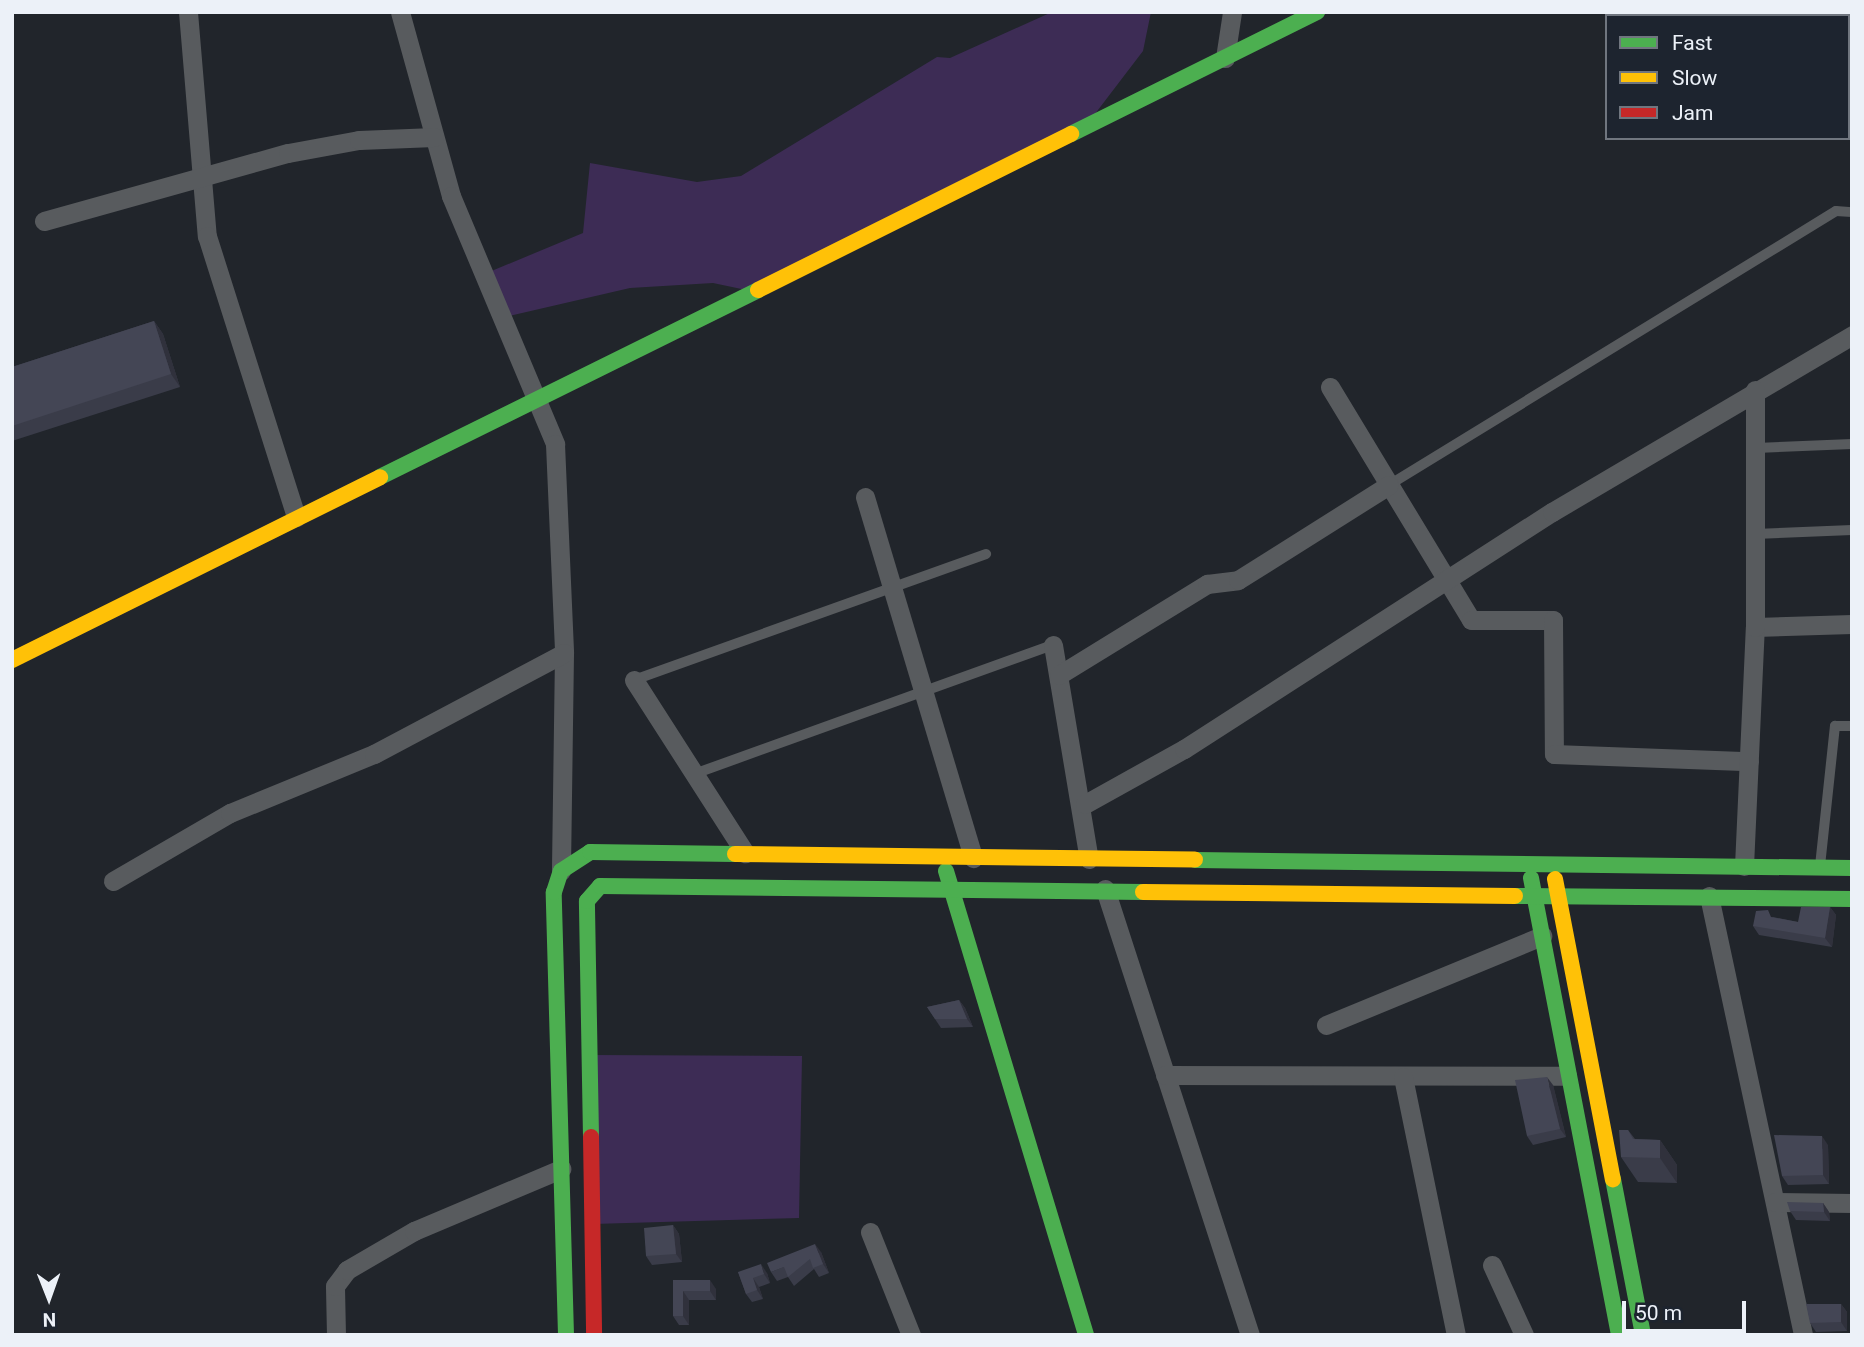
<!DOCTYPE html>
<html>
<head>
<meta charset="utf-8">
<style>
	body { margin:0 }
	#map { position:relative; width:1864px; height:1347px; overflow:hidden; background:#21252b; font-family:Roboto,sans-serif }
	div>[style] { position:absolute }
	.green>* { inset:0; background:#3d2c55 }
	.lane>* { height:10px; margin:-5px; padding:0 5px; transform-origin:5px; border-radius:5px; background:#585b5e }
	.street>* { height:19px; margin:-9.5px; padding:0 9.5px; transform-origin:9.5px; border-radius:9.5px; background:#585b5e }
	.fast>* { height:16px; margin:-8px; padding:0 8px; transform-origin:8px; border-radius:8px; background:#4caf50 }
	.slow>* { height:16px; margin:-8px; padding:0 8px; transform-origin:8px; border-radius:8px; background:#ffc107 }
	.jam>* { height:16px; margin:-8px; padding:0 8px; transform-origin:8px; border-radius:8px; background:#c62828 }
	.wall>* { inset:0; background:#3a3c49 }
	.shaded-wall>* { inset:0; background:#30313c }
	.building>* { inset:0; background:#444655 }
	span { translate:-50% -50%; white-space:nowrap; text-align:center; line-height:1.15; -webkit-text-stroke:5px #1d242f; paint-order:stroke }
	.frame { position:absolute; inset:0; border:14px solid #ecf1f8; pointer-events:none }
	.legend { position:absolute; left:1605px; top:14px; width:245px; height:126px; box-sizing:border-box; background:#1d242f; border:2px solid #70767f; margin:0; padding:9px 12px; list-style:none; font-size:21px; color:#ecf1f8 }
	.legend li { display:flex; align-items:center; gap:14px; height:35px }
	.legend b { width:35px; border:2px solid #70767f }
	.north { position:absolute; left:14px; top:1263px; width:70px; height:70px; -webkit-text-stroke:5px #1d242f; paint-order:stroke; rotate:179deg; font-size:19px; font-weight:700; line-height:28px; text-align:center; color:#ecf1f8 }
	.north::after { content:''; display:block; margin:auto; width:24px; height:32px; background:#ecf1f8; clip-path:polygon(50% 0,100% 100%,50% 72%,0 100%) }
	.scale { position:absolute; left:1622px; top:1301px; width:124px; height:32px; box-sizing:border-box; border:4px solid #ecf1f8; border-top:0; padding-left:9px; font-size:21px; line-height:24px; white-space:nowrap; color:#ecf1f8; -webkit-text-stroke:5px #1d242f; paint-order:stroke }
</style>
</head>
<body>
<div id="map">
	<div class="green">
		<div style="clip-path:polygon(1052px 12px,1151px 12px,1143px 51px,1085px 127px,751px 291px,713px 283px,630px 288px,501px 318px,482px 275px,583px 233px,590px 163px,697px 182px,741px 176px,937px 57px,950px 58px)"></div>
		<div style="clip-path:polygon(588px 1055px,802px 1056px,799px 1218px,593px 1224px)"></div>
	</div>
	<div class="lane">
		<div style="left:1756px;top:448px;width:96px;rotate:-2.4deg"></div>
		<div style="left:1389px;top:485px;width:524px;rotate:-31.51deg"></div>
		<div style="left:1836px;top:211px;width:16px;rotate:4deg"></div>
		<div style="left:1755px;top:534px;width:97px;rotate:-2.4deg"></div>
		<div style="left:634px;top:680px;width:374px;rotate:-19.7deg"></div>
		<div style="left:694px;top:774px;width:381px;rotate:-19.8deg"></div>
		<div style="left:1820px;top:866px;width:141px;rotate:-83.9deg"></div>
		<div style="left:1835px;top:726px;width:17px"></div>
	</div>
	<div class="street">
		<div style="left:188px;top:12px;width:225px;rotate:85.2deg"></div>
		<div style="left:207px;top:236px;width:295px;rotate:72.4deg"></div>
		<div style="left:400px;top:12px;width:191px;rotate:74.5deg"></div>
		<div style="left:451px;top:196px;width:269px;rotate:67.2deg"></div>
		<div style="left:555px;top:444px;width:209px;rotate:87.5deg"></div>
		<div style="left:564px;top:653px;width:218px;rotate:90.8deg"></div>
		<div style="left:1225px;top:58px;width:47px;rotate:-81.3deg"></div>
		<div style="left:44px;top:221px;width:253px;rotate:-15.6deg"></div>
		<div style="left:288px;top:153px;width:72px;rotate:-10.4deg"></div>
		<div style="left:359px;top:140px;width:75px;rotate:-2.3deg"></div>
		<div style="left:1330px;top:387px;width:272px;rotate:58.8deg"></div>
		<div style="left:1471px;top:620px;width:82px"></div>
		<div style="left:1553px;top:620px;width:134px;rotate:89.6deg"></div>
		<div style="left:1554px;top:754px;width:195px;rotate:2.1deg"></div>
		<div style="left:865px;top:497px;width:377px;rotate:73.3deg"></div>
		<div style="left:1755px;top:627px;width:97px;rotate:-1.8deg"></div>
		<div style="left:1053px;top:645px;width:217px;rotate:80.5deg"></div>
		<div style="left:1059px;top:675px;width:174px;rotate:-31.6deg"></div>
		<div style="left:1207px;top:584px;width:31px;rotate:-7deg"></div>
		<div style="left:1238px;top:580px;width:178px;rotate:-32.2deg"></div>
		<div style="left:634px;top:680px;width:206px;rotate:57.3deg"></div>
		<div style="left:1085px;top:804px;width:113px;rotate:-29.1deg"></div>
		<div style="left:1184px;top:749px;width:438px;rotate:-32.8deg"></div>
		<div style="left:1552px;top:512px;width:348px;rotate:-30.5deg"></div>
		<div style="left:1744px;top:866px;width:239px;rotate:-87.4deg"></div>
		<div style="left:1755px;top:627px;width:237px;rotate:-90deg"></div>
		<div style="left:113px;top:881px;width:135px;rotate:-30.2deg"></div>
		<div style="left:230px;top:813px;width:156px;rotate:-22.3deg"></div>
		<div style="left:374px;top:754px;width:215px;rotate:-28deg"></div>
		<div style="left:1105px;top:889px;width:469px;rotate:72deg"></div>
		<div style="left:1709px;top:896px;width:449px;rotate:77.9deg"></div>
		<div style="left:1326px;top:1025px;width:234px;rotate:-22.4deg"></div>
		<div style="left:1165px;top:1075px;width:402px;rotate:0.1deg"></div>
		<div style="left:1403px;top:1077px;width:263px;rotate:78.4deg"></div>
		<div style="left:1775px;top:1202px;width:77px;rotate:0.7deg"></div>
		<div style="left:870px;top:1232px;width:111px;rotate:68.3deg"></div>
		<div style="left:1492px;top:1265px;width:77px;rotate:65.4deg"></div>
		<div style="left:336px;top:1335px;width:49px;rotate:-91.2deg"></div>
		<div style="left:335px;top:1286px;width:20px;rotate:-53deg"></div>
		<div style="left:347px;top:1270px;width:78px;rotate:-30.2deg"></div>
		<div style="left:414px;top:1231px;width:160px;rotate:-22.9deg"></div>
	</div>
	<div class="fast">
		<div style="left:1071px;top:134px;width:275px;rotate:-26.4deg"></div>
		<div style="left:380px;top:477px;width:422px;rotate:-26.3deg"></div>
		<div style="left:1195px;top:860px;width:657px;rotate:0.7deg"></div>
		<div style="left:946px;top:871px;width:485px;rotate:73.2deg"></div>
		<div style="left:1531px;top:878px;width:465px;rotate:79.1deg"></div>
		<div style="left:1515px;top:896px;width:337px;rotate:0.5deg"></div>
		<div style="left:591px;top:1137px;width:236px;rotate:-91deg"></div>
		<div style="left:587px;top:901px;width:20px;rotate:-49deg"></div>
		<div style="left:600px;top:886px;width:543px;rotate:0.63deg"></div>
		<div style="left:1613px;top:1179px;width:159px;rotate:79.1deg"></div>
		<div style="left:566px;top:1335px;width:443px;rotate:-91.6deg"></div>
		<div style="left:554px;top:892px;width:22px;rotate:-72deg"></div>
		<div style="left:561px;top:871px;width:35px;rotate:-33deg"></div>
		<div style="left:590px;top:852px;width:145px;rotate:0.8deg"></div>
	</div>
	<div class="slow">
		<div style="left:758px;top:290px;width:350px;rotate:-26.5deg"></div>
		<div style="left:12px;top:660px;width:411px;rotate:-26.4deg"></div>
		<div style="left:735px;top:854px;width:460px;rotate:0.7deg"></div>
		<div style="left:1555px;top:879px;width:306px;rotate:79.1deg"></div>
		<div style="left:1143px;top:892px;width:372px;rotate:0.6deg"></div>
	</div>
	<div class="jam">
		<div style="left:591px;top:1137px;width:198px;rotate:89.1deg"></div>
	</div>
	<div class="wall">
		<div style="clip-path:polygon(154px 321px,163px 334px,180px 387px,12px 441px,12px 367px)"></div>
		<div style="clip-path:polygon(1830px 907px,1836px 915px,1832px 947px,1759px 935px,1753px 926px,1773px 917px,1798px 922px)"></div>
		<div style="clip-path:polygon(959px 1000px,965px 1008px,973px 1027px,941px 1028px,927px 1007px)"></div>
		<div style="clip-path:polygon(1553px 1085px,1566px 1137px,1533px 1145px,1527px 1136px)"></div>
		<div style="clip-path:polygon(1628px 1130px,1635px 1139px,1660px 1140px,1677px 1165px,1677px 1183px,1638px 1182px,1621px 1157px)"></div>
		<div style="clip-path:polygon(1828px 1145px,1829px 1184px,1788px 1185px,1782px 1176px)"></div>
		<div style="clip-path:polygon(1823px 1203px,1829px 1212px,1830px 1221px,1796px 1220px,1790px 1211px)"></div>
		<div style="clip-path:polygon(673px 1225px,679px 1234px,682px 1262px,652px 1265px,646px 1256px)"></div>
		<div style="clip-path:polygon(821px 1252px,829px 1273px,819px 1277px,814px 1269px,794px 1286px,788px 1277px,777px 1281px,771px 1272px)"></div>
		<div style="clip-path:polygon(738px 1272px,767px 1273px,770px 1283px,759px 1287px,763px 1299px,752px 1302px,746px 1294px)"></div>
		<div style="clip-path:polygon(673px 1280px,716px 1289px,716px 1300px,689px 1300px,689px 1325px,679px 1325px,673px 1316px)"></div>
		<div style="clip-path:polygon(1841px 1304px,1847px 1312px,1847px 1331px,1816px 1332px,1810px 1323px)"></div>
	</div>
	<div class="shaded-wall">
		<div style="clip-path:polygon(154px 321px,163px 334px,180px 387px,171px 374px)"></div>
		<div style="clip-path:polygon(1830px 907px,1836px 915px,1832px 947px,1825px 938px)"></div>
		<div style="clip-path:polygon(959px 1000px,965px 1008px,973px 1027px,967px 1019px)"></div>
		<div style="clip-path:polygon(1547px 1077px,1553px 1085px,1566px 1137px,1560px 1129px)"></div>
		<div style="clip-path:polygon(1822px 1136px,1828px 1145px,1829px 1184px,1823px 1175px)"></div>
		<div style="clip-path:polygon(1660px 1140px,1677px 1165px,1677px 1183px,1660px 1158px)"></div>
		<div style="clip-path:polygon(1823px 1203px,1829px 1212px,1830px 1221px,1824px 1212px)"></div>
		<div style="clip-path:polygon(673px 1225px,679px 1234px,682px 1262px,676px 1254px)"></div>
		<div style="clip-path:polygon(815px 1244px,821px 1252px,829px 1273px,823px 1264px)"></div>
		<div style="clip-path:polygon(761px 1264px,767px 1273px,770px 1283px,764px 1274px)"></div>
		<div style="clip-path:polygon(753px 1278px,759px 1287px,763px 1299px,757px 1290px)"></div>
		<div style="clip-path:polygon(710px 1280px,716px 1289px,716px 1300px,710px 1291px)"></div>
		<div style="clip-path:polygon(683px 1291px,689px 1300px,689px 1325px,683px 1316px)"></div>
		<div style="clip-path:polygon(1841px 1304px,1847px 1312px,1847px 1331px,1841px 1322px)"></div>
	</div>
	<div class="building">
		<div style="clip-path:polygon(154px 321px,171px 374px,12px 426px,12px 367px)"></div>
		<div style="clip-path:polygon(1801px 907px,1830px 907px,1825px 938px,1753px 926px,1756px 911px,1768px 910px,1771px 917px,1798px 922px)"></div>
		<div style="clip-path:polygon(959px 1000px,967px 1019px,935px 1019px,927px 1007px)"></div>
		<div style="clip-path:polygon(1547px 1077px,1560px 1129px,1527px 1136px,1515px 1080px)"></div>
		<div style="clip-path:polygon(1619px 1130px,1628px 1130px,1633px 1139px,1660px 1140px,1660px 1158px,1621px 1157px)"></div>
		<div style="clip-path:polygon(1774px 1135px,1822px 1136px,1823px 1175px,1782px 1176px)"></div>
		<div style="clip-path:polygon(1787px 1202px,1823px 1203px,1824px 1212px,1790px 1211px)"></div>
		<div style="clip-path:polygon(673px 1225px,676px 1254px,646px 1256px,644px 1228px)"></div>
		<div style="clip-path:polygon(815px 1244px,823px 1264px,813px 1268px,810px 1259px,788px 1277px,784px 1267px,771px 1272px,767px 1263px)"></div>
		<div style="clip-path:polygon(761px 1264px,764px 1274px,753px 1278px,757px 1290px,746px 1294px,738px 1272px)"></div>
		<div style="clip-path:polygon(673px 1280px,710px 1280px,710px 1291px,683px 1291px,683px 1316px,673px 1316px)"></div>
		<div style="clip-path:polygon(1806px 1304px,1841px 1304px,1841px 1322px,1810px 1323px)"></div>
	</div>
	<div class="frame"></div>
	<ul class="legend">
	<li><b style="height:9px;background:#4caf50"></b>Fast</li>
	<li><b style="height:9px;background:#ffc107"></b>Slow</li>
	<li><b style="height:9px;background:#c62828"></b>Jam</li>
	</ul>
	<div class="north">N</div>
	<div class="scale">50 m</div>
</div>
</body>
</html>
